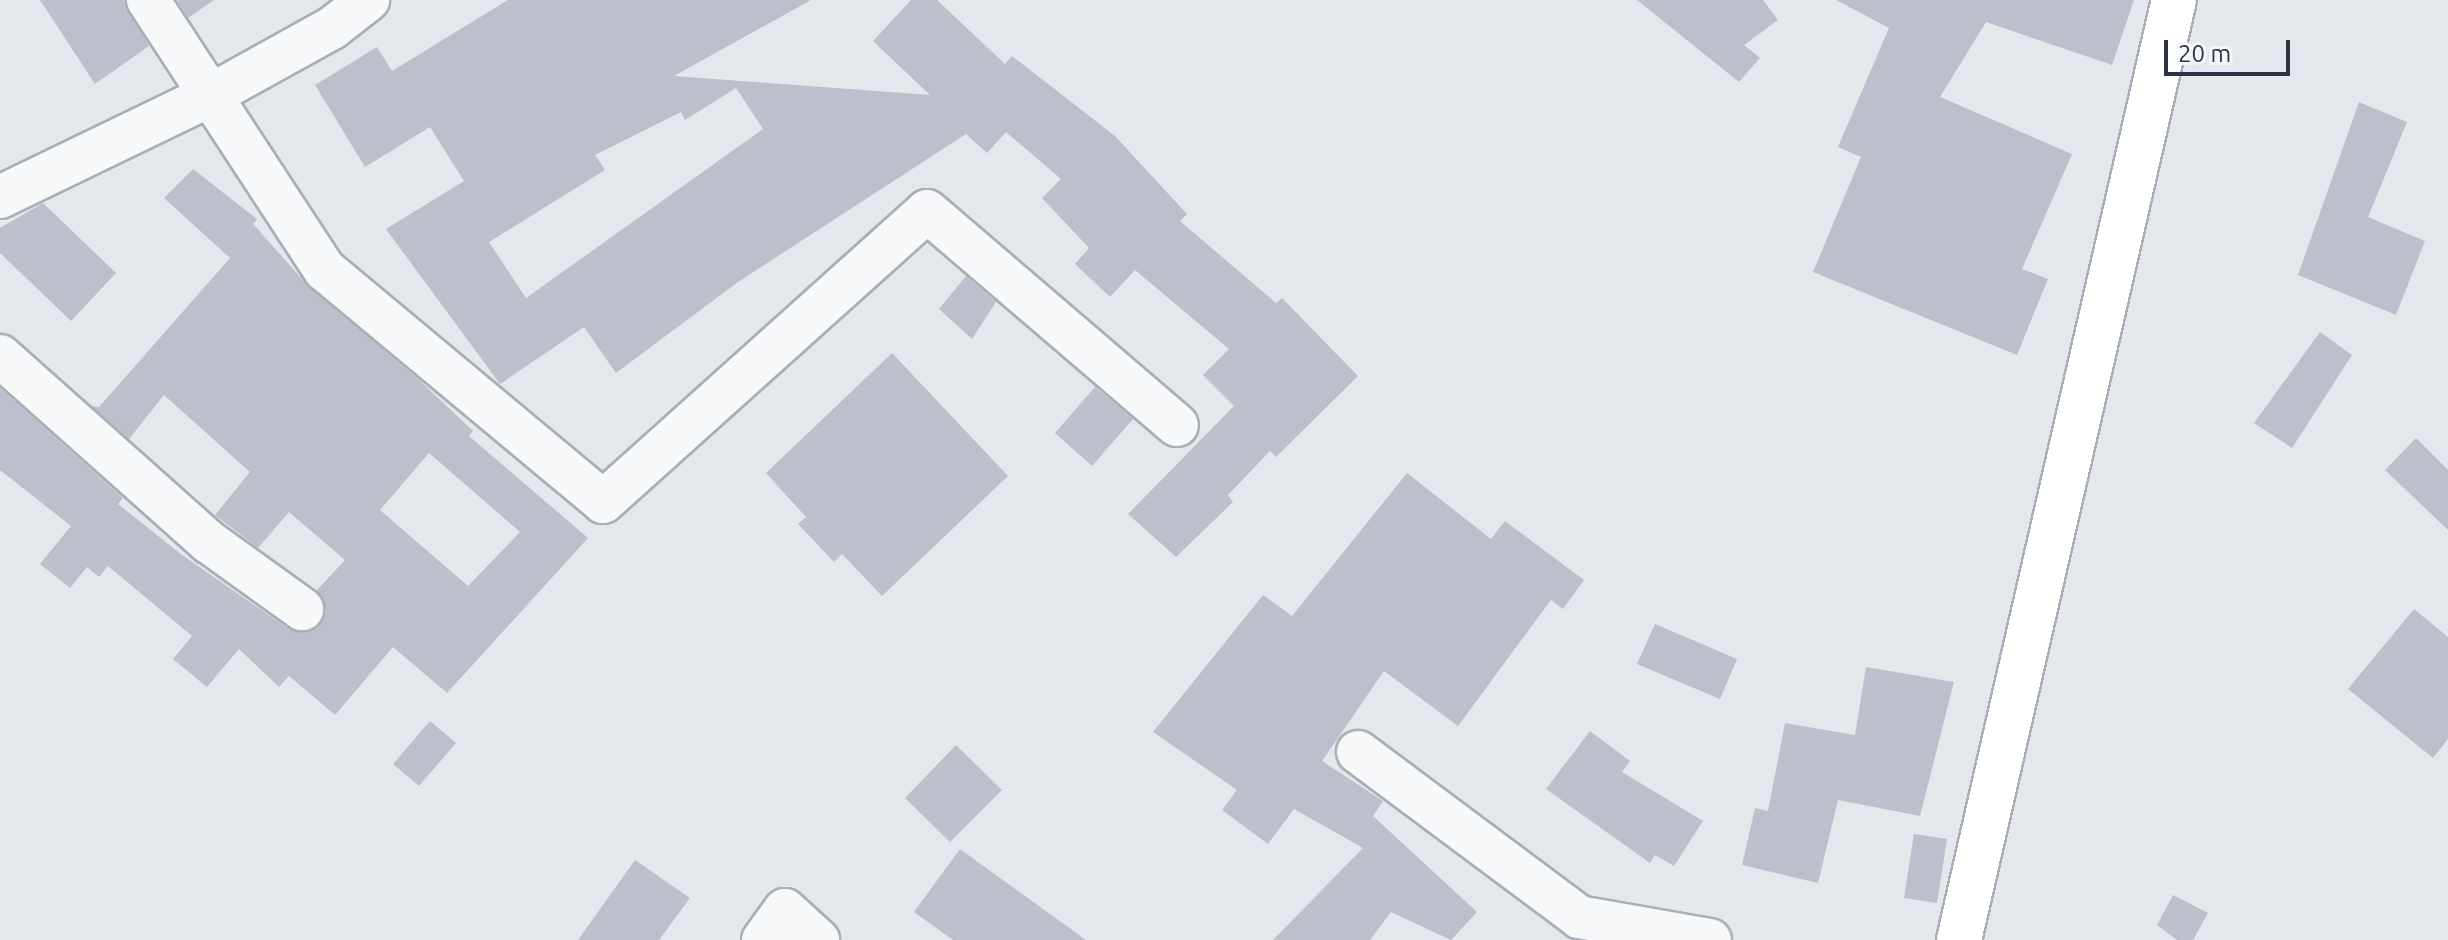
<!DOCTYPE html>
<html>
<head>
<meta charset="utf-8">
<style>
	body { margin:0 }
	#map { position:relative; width:2448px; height:940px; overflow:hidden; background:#e4e7ec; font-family:Ubuntu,sans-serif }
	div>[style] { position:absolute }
	.building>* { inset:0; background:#bbc0ca }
	.roads { filter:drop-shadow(2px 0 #a9aeb7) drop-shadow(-2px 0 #a9aeb7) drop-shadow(0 2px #a9aeb7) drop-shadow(0 -2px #a9aeb7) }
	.street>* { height:42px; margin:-21px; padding:0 21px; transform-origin:21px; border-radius:21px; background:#f7f8fa }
	.secondary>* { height:44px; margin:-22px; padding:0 22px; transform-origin:22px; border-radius:22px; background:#fff }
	span { translate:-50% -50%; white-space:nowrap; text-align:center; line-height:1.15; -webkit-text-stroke:8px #f4f6f9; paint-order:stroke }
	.scale { position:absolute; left:2164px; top:40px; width:126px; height:36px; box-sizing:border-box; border:4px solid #2b3445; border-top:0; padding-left:10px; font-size:24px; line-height:28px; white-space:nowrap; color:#2b3445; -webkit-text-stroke:6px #f4f6f9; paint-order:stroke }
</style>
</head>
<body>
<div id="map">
	<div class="building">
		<div style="clip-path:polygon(40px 0,124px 0,149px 46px,95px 84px)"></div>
		<div style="clip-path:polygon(177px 0,214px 0,188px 18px)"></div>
		<div style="clip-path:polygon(evenodd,508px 0,811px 0,674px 76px,930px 95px,873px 41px,911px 0,937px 0,1005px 64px,1012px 56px,1115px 136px,1187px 214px,1180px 221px,1276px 303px,1282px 298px,1358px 376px,1276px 457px,1270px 451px,1228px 495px,1233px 502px,1176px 557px,1128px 514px,1234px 406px,1203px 375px,1229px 349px,1135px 270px,1110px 297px,1075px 264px,1089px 248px,1042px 198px,1061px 179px,1006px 132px,987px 153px,966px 134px,738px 282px,616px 373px,584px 327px,500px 384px,386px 229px,464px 181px,430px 127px,365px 167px,315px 85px,377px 47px,392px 71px,508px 0,736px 88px,763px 129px,526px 298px,489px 242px,605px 170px,595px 155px,681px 112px,685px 120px,736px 88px)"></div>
		<div style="clip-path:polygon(1637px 0,1763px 0,1778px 20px,1744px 45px,1760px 58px,1739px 82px)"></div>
		<div style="clip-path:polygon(1836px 0,2134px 0,2112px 65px,1986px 22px,1940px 97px,2072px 154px,2022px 269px,2048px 279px,2017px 355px,1813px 272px,1861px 157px,1838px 147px,1889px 28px)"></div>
		<div style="clip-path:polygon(2359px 102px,2407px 122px,2368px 217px,2425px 241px,2396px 315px,2298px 275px)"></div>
		<div style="clip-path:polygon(evenodd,193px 169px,257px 219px,253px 224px,310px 288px,417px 378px,473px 431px,469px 436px,588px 538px,447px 693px,393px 647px,335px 715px,289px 676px,279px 687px,239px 649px,207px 687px,173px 659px,192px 636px,108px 566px,99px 577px,87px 567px,70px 588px,40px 564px,71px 526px,0 470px,0 388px,123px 498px,118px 504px,182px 555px,289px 629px,311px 631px,322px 622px,326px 611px,317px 590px,345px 560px,289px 512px,258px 548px,215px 515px,250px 472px,164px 395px,129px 439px,92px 406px,99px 407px,230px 258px,164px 198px,193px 169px,429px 453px,520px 532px,468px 586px,380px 510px,429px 453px)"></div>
		<div style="clip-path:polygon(43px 203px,116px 273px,71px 321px,0 253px,0 228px)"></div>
		<div style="clip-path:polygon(966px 276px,996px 302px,972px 339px,939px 309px)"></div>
		<div style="clip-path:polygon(2320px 332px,2352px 355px,2292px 448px,2254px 423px)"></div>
		<div style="clip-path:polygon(892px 353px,1008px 476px,882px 596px,842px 554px,834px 562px,798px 524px,806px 517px,766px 473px)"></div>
		<div style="clip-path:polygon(1095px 387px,1133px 419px,1092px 466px,1055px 433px)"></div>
		<div style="clip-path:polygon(2416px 438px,2448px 470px,2448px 530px,2385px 470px)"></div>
		<div style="clip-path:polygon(1407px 473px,1491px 539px,1505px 521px,1584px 580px,1563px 609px,1551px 600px,1458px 726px,1384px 671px,1322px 761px,1383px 801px,1373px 816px,1477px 912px,1451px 940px,1391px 912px,1370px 940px,1273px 940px,1363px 848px,1294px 809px,1268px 844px,1222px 810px,1237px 790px,1153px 732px,1263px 595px,1292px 616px)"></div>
		<div style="clip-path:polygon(2414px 609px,2448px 637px,2448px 739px,2433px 758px,2348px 689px)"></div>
		<div style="clip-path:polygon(1655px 624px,1737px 659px,1720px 699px,1637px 664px)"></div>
		<div style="clip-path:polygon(1866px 667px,1954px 682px,1920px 816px,1838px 800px,1818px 883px,1742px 865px,1755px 808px,1768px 811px,1785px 723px,1855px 735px)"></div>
		<div style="clip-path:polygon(430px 721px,456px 743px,419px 786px,393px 764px)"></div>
		<div style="clip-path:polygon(1590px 731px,1630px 761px,1622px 772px,1703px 821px,1674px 866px,1655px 855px,1650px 863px,1546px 789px)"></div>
		<div style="clip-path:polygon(956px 745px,1002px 790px,950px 842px,905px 798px)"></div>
		<div style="clip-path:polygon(1914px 834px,1947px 839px,1937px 903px,1904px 898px)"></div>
		<div style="clip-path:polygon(960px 849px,1086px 940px,953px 940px,914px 912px)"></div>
		<div style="clip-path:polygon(635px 860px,690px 898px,659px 940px,578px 940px)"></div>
		<div style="clip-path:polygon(2173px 895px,2208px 913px,2193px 940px,2177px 940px,2157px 925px)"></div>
	</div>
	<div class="roads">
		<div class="street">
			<div style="left:148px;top:0;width:323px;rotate:56.8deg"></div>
			<div style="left:325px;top:270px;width:362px;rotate:39.8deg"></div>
			<div style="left:603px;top:502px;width:435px;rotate:-41.9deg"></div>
			<div style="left:927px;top:211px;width:329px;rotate:40.6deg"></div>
			<div style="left:0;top:197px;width:234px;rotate:-25.8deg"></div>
			<div style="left:211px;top:95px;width:138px;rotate:-29deg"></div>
			<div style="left:332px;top:28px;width:46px;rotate:-37.9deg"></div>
			<div style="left:0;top:356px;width:280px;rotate:41.7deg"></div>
			<div style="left:209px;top:542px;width:115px;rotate:35.8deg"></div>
			<div style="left:1358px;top:752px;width:276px;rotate:36.7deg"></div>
			<div style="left:1579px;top:917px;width:133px;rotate:10deg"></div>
			<div style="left:763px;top:940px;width:37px;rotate:-54deg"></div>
			<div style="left:785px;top:910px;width:45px;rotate:42.3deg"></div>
		</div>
		<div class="secondary">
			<div style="left:1959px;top:940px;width:964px;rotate:-77.12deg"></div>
		</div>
	</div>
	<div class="scale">20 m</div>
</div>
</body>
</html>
